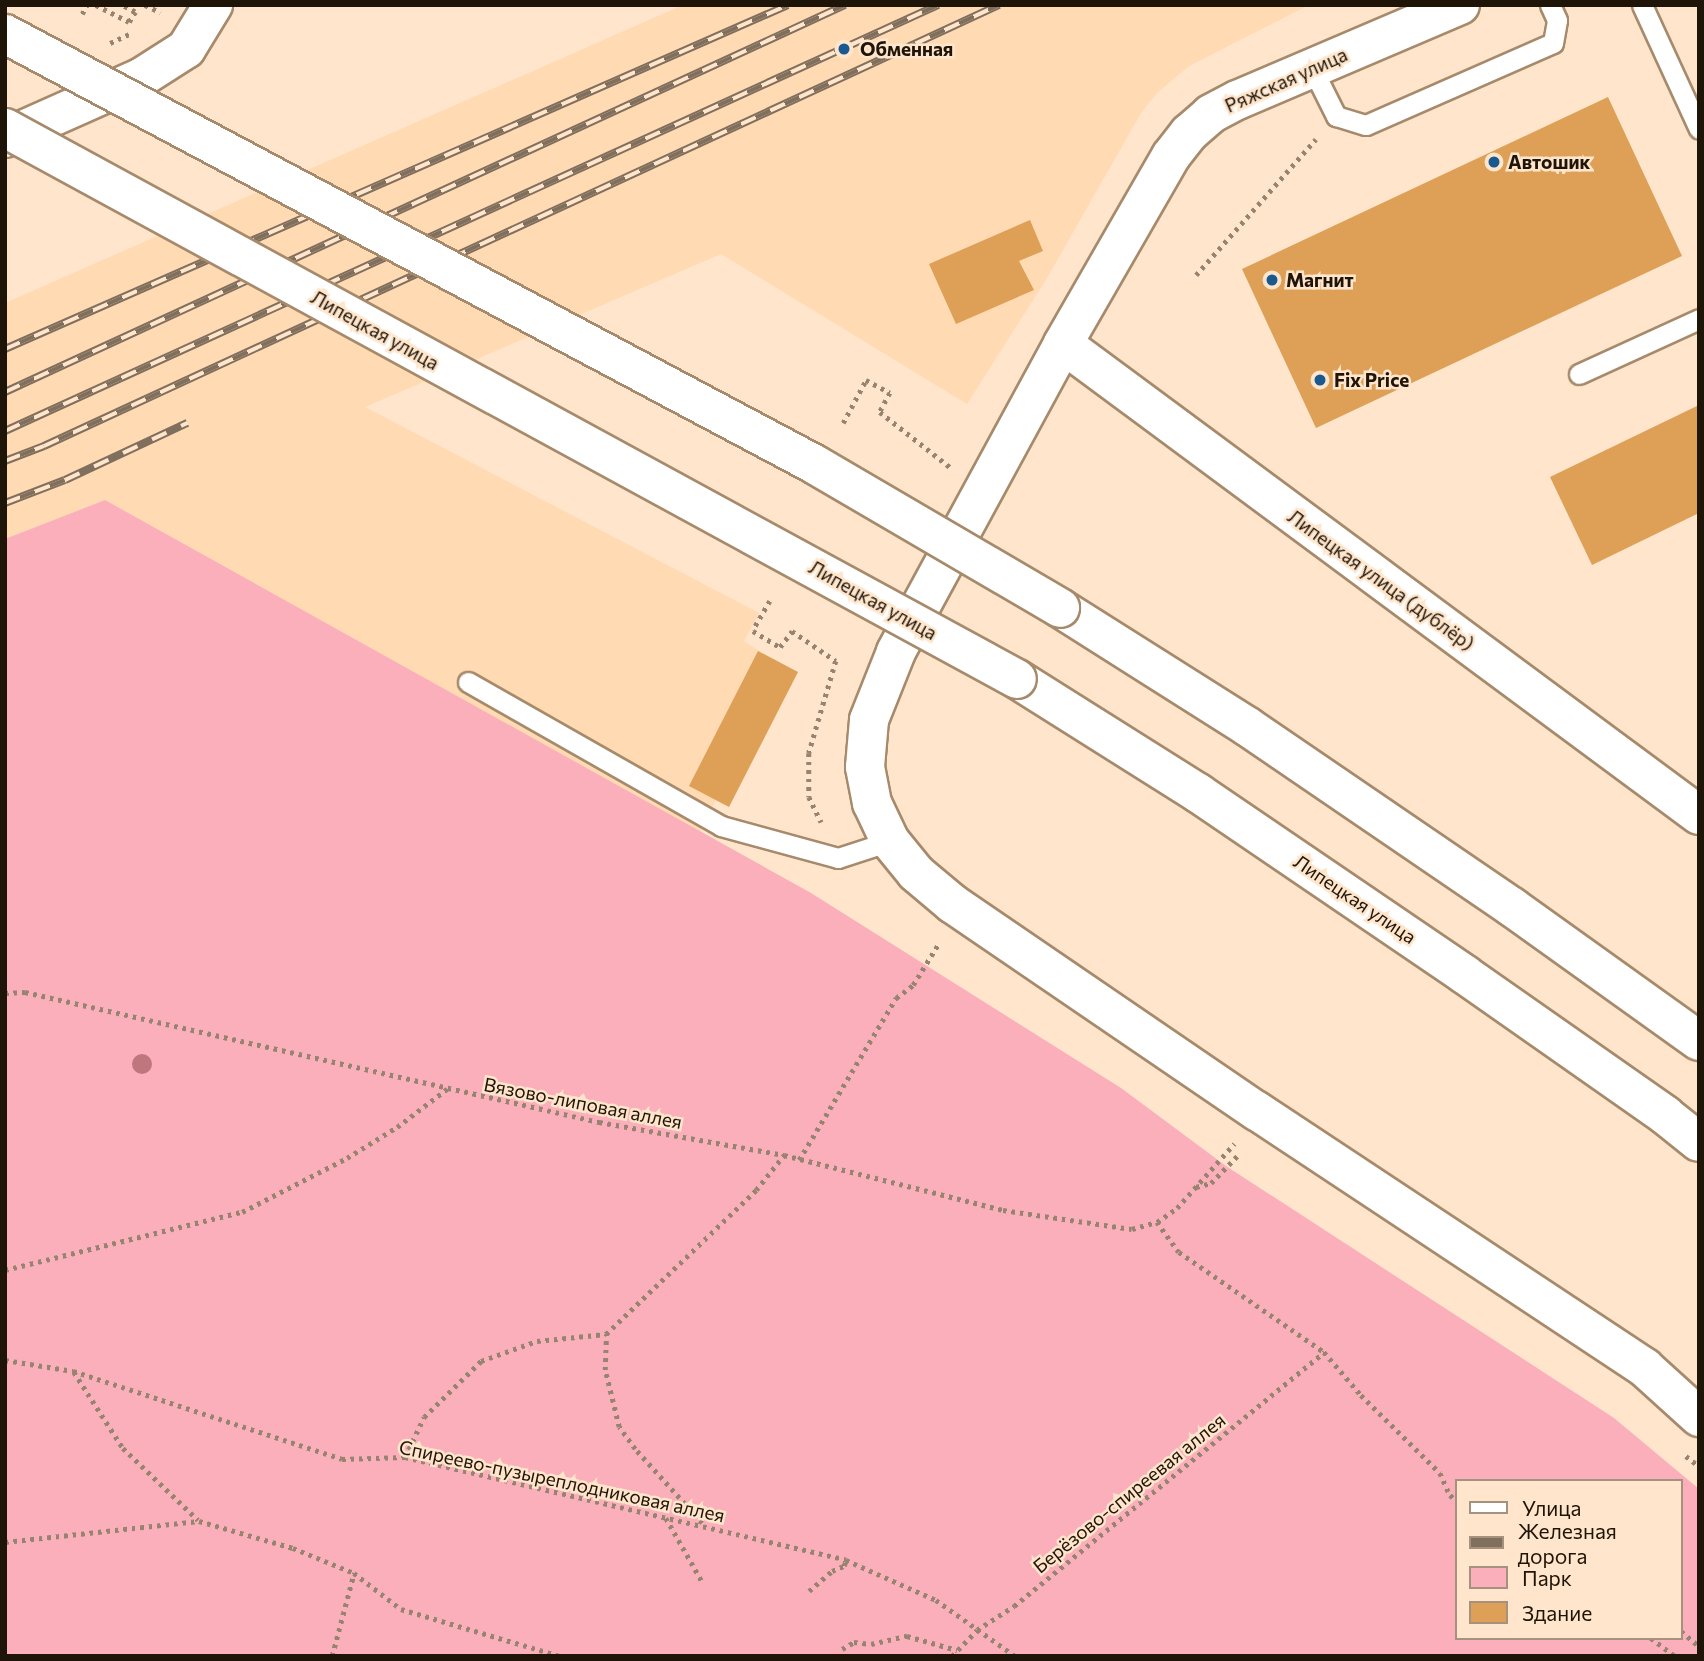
<!DOCTYPE html>
<html>
<head>
<meta charset="utf-8">
<style>
	body { margin:0 }
	#map { position:relative; width:1704px; height:1661px; overflow:hidden; background:#fee5cb; font-family:Commissioner,sans-serif }
	div>[style] { position:absolute }
	.built>* { inset:0; background:#ffdab3 }
	.green>* { inset:0; background:#fbafbb }
	.building>* { inset:0; background:#de9f56 }
	.path>* { height:4.5px; margin-top:-2.25px; transform-origin:0; background:repeating-linear-gradient(90deg,#968470 0 3.5px,transparent 0 8.5px) }
	.roads { filter:drop-shadow(2px 0 #a68a6b) drop-shadow(-2px 0 #a68a6b) drop-shadow(0 2px #a68a6b) drop-shadow(0 -2px #a68a6b) }
	.service>* { height:19px; margin:-9.5px; padding:0 9.5px; transform-origin:9.5px; border-radius:9.5px; background:#fff }
	.tertiary>* { height:38px; margin:-19px; padding:0 19px; transform-origin:19px; border-radius:19px; background:#fff }
	.primary>* { height:38px; margin:-19px; padding:0 19px; transform-origin:19px; border-radius:19px; background:#fff }
	.rail>* { height:8px; margin-top:-4px; transform-origin:0; background:repeating-linear-gradient(90deg,#fee5cb 0 16px,#806f5d 0 32px); box-sizing:border-box; border-block:2px solid #806f5d }
	.bridges { filter:drop-shadow(2px 0 #a68a6b) drop-shadow(-2px 0 #a68a6b) drop-shadow(0 2px #a68a6b) drop-shadow(0 -2px #a68a6b) }
	.primary-bridge>* { height:38px; margin:-19px; padding:0 19px; transform-origin:19px; border-radius:19px; background:#fff }
	.trees>* { width:20px; height:20px; margin:-10px; border-radius:50%; background:#bf767d }
	.dots>* { width:19px; height:19px; translate:-50% -50%; box-sizing:border-box; border:4px solid #fee5cb; border-radius:50% }
	span { translate:-50% -50%; white-space:nowrap; text-align:center; line-height:1.15; -webkit-text-stroke:5px #fee5cb; paint-order:stroke }
	.poi-label { font-size:19px; color:#1f1408; font-weight:700 }
	.left { translate:0 -50%; text-align:left }
	.street-label { font-size:19px; color:#1f1408 }
	.frame { position:absolute; inset:0; border:7px solid #1f1408; pointer-events:none }
	.legend { position:absolute; left:1455px; top:1479px; width:228px; height:161px; box-sizing:border-box; background:#fee5cb; border:2px solid #a5917d; margin:0; padding:9px 12px; list-style:none; font-size:21px; color:#1f1408 }
	.legend li { display:flex; align-items:center; gap:14px; height:35px }
	.legend b { width:35px; border:2px solid #a5917d }
</style>
</head>
<body>
<div id="map">
	<div class="built">
		<div style="clip-path:polygon(683px 5px,1309px 5px,1189px 66px,1157px 93px,1141px 113px,1047px 278px,967px 404px,721px 254px,365px 407px,759px 613px,744px 641px,782px 666px,700px 832px,105px 500px,5px 539px,5px 303px)"></div>
	</div>
	<div class="green">
		<div style="clip-path:polygon(evenodd,105px 500px,811px 893px,1121px 1088px,1226px 1166px,1614px 1418px,1699px 1489px,1699px 1656px,5px 1656px,5px 539px,105px 500px,1457px 1481px,1681px 1481px,1681px 1638px,1457px 1638px,1457px 1481px)"></div>
	</div>
	<div class="building">
		<div style="clip-path:polygon(1608px 97px,1682px 256px,1316px 428px,1242px 269px)"></div>
		<div style="clip-path:polygon(1030px 220px,1043px 251px,1019px 261px,1034px 290px,956px 324px,929px 264px)"></div>
		<div style="clip-path:polygon(1699px 405px,1699px 513px,1592px 565px,1550px 477px)"></div>
		<div style="clip-path:polygon(758px 651px,798px 672px,729px 807px,689px 786px)"></div>
	</div>
	<div class="path">
		<div style="left:96px;top:5px;width:37px;rotate:27deg"></div>
		<div style="left:129px;top:22px;width:12px;rotate:-59deg"></div>
		<div style="left:135px;top:12px;width:15px;rotate:-152deg"></div>
		<div style="left:145px;top:5px;width:17px;rotate:25deg"></div>
		<div style="left:82px;top:14px;width:10px;rotate:-61deg"></div>
		<div style="left:110px;top:43px;width:23px;rotate:-25deg"></div>
		<div style="left:1196px;top:275px;width:181px;rotate:-48.6deg"></div>
		<div style="left:843px;top:423px;width:49px;rotate:-61.9deg"></div>
		<div style="left:866px;top:380px;width:27px;rotate:28deg"></div>
		<div style="left:890px;top:393px;width:21px;rotate:118deg"></div>
		<div style="left:880px;top:412px;width:89px;rotate:38.2deg"></div>
		<div style="left:770px;top:601px;width:34px;rotate:120deg"></div>
		<div style="left:753px;top:631px;width:31px;rotate:31deg"></div>
		<div style="left:780px;top:647px;width:20px;rotate:-53deg"></div>
		<div style="left:792px;top:631px;width:53px;rotate:34.3deg"></div>
		<div style="left:836px;top:661px;width:96px;rotate:106.4deg"></div>
		<div style="left:809px;top:753px;width:44px;rotate:90deg"></div>
		<div style="left:809px;top:797px;width:28px;rotate:64deg"></div>
		<div style="left:5px;top:993px;width:20px;rotate:-3deg"></div>
		<div style="left:25px;top:992px;width:589px;rotate:12.76deg"></div>
		<div style="left:599px;top:1122px;width:188px;rotate:10.1deg"></div>
		<div style="left:784px;top:1155px;width:226px;rotate:14.1deg"></div>
		<div style="left:1003px;top:1210px;width:130px;rotate:8.4deg"></div>
		<div style="left:1132px;top:1229px;width:26px;rotate:-16deg"></div>
		<div style="left:1157px;top:1222px;width:24px;rotate:-35deg"></div>
		<div style="left:1177px;top:1208px;width:86px;rotate:-48.3deg"></div>
		<div style="left:799px;top:1160px;width:189px;rotate:-59.1deg"></div>
		<div style="left:896px;top:998px;width:21px;rotate:-37deg"></div>
		<div style="left:913px;top:985px;width:49px;rotate:-58.2deg"></div>
		<div style="left:1196px;top:1187px;width:16px;rotate:-15deg"></div>
		<div style="left:1211px;top:1183px;width:40px;rotate:-46deg"></div>
		<div style="left:1157px;top:1222px;width:37px;rotate:54deg"></div>
		<div style="left:1179px;top:1252px;width:176px;rotate:34.6deg"></div>
		<div style="left:1324px;top:1352px;width:57px;rotate:49.3deg"></div>
		<div style="left:1361px;top:1395px;width:111px;rotate:44.6deg"></div>
		<div style="left:1440px;top:1473px;width:24px;rotate:66deg"></div>
		<div style="left:1450px;top:1495px;width:9px;rotate:41deg"></div>
		<div style="left:5px;top:1270px;width:244px;rotate:-13.8deg"></div>
		<div style="left:242px;top:1212px;width:118px;rotate:-27.2deg"></div>
		<div style="left:347px;top:1158px;width:59px;rotate:-31.8deg"></div>
		<div style="left:397px;top:1127px;width:63px;rotate:-37.2deg"></div>
		<div style="left:5px;top:1360px;width:69px;rotate:9.2deg"></div>
		<div style="left:73px;top:1371px;width:283px;rotate:18.1deg"></div>
		<div style="left:342px;top:1459px;width:63px;rotate:-1.8deg"></div>
		<div style="left:405px;top:1457px;width:453px;rotate:13.1deg"></div>
		<div style="left:846px;top:1560px;width:98px;rotate:24deg"></div>
		<div style="left:936px;top:1600px;width:97px;rotate:35.3deg"></div>
		<div style="left:74px;top:1372px;width:90px;rotate:57.2deg"></div>
		<div style="left:123px;top:1448px;width:104px;rotate:43.8deg"></div>
		<div style="left:1686px;top:1456px;width:16px;rotate:38deg"></div>
		<div style="left:405px;top:1457px;width:44px;rotate:-64.6deg"></div>
		<div style="left:424px;top:1417px;width:80px;rotate:-44.5deg"></div>
		<div style="left:481px;top:1361px;width:59px;rotate:-19.7deg"></div>
		<div style="left:537px;top:1341px;width:69px;rotate:-5.8deg"></div>
		<div style="left:666px;top:1518px;width:75px;rotate:60.4deg"></div>
		<div style="left:702px;top:1523px;width:100px;rotate:-132.2deg"></div>
		<div style="left:635px;top:1449px;width:27px;rotate:-126deg"></div>
		<div style="left:619px;top:1427px;width:59px;rotate:-103.8deg"></div>
		<div style="left:605px;top:1370px;width:36px;rotate:-88deg"></div>
		<div style="left:606px;top:1334px;width:208px;rotate:-43.8deg"></div>
		<div style="left:756px;top:1190px;width:45px;rotate:-51.3deg"></div>
		<div style="left:5px;top:1542px;width:195px;rotate:-6.2deg"></div>
		<div style="left:199px;top:1521px;width:98px;rotate:16deg"></div>
		<div style="left:293px;top:1548px;width:66px;rotate:22.3deg"></div>
		<div style="left:354px;top:1573px;width:59px;rotate:37.5deg"></div>
		<div style="left:401px;top:1609px;width:166px;rotate:16.5deg"></div>
		<div style="left:809px;top:1591px;width:30px;rotate:-41deg"></div>
		<div style="left:832px;top:1571px;width:13px;rotate:-23deg"></div>
		<div style="left:844px;top:1566px;width:6px;rotate:-72deg"></div>
		<div style="left:1681px;top:1631px;width:23px;rotate:40deg"></div>
		<div style="left:1651px;top:1638px;width:30px;rotate:37deg"></div>
		<div style="left:842px;top:1649px;width:14px;rotate:-30deg"></div>
		<div style="left:854px;top:1642px;width:17px;rotate:7deg"></div>
		<div style="left:871px;top:1644px;width:37px;rotate:-13deg"></div>
		<div style="left:907px;top:1636px;width:52px;rotate:15.6deg"></div>
		<div style="left:332px;top:1656px;width:86px;rotate:-75.2deg"></div>
		<div style="left:952px;top:1656px;width:36px;rotate:-46deg"></div>
		<div style="left:977px;top:1630px;width:44px;rotate:-33deg"></div>
		<div style="left:1014px;top:1606px;width:401px;rotate:-39.3deg"></div>
	</div>
	<div class="roads">
		<div class="service">
			<div style="left:1642px;top:5px;width:136px;rotate:65.3deg"></div>
			<div style="left:1312px;top:68px;width:54px;rotate:63.4deg"></div>
			<div style="left:1336px;top:116px;width:31px;rotate:17deg"></div>
			<div style="left:1366px;top:125px;width:204px;rotate:-23.7deg"></div>
			<div style="left:1553px;top:43px;width:23px;rotate:-80deg"></div>
			<div style="left:1557px;top:20px;width:17px;rotate:-115deg"></div>
			<div style="left:1579px;top:374px;width:132px;rotate:-24.6deg"></div>
			<div style="left:468px;top:682px;width:291px;rotate:29.6deg"></div>
			<div style="left:721px;top:826px;width:121px;rotate:15.3deg"></div>
			<div style="left:838px;top:858px;width:55px;rotate:-18.1deg"></div>
		</div>
		<div class="tertiary">
			<div style="left:1460px;top:5px;width:242px;rotate:156.9deg"></div>
			<div style="left:1237px;top:100px;width:30px;rotate:152deg"></div>
			<div style="left:1211px;top:114px;width:29px;rotate:139deg"></div>
			<div style="left:1189px;top:133px;width:29px;rotate:128deg"></div>
			<div style="left:1171px;top:156px;width:217px;rotate:119.9deg"></div>
			<div style="left:1063px;top:344px;width:350px;rotate:118.5deg"></div>
			<div style="left:896px;top:652px;width:73px;rotate:111.7deg"></div>
			<div style="left:869px;top:720px;width:47px;rotate:94.9deg"></div>
			<div style="left:865px;top:767px;width:37px;rotate:79deg"></div>
			<div style="left:872px;top:803px;width:42px;rotate:64.7deg"></div>
			<div style="left:890px;top:841px;width:41px;rotate:50.9deg"></div>
			<div style="left:916px;top:873px;width:48px;rotate:40deg"></div>
			<div style="left:953px;top:904px;width:368px;rotate:34.3deg"></div>
			<div style="left:1257px;top:1111px;width:465px;rotate:33.5deg"></div>
			<div style="left:1645px;top:1368px;width:73px;rotate:42.2deg"></div>
			<div style="left:5px;top:138px;width:150px;rotate:-24deg"></div>
			<div style="left:142px;top:77px;width:52px;rotate:-32.5deg"></div>
			<div style="left:186px;top:49px;width:52px;rotate:-58.5deg"></div>
			<div style="left:1063px;top:344px;width:791px;rotate:36.52deg"></div>
		</div>
		<div class="primary">
			<div style="left:1060px;top:608px;width:222px;rotate:32.3deg"></div>
			<div style="left:1248px;top:727px;width:320px;rotate:34.3deg"></div>
			<div style="left:1512px;top:907px;width:230px;rotate:35.6deg"></div>
			<div style="left:1017px;top:679px;width:214px;rotate:32.2deg"></div>
			<div style="left:1198px;top:793px;width:322px;rotate:34.2deg"></div>
			<div style="left:1464px;top:974px;width:246px;rotate:35deg"></div>
			<div style="left:1665px;top:1115px;width:43px;rotate:38.5deg"></div>
		</div>
	</div>
	<div class="rail">
		<div style="left:5px;top:349px;width:855px;rotate:-23.72deg"></div>
		<div style="left:5px;top:392px;width:925px;rotate:-24.74deg"></div>
		<div style="left:5px;top:431px;width:1026px;rotate:-24.54deg"></div>
		<div style="left:5px;top:461px;width:42px;rotate:-21deg"></div>
		<div style="left:44px;top:446px;width:1052px;rotate:-24.79deg"></div>
		<div style="left:5px;top:503px;width:64px;rotate:-21deg"></div>
		<div style="left:65px;top:480px;width:135px;rotate:-25deg"></div>
	</div>
	<div class="bridges">
		<div class="primary-bridge">
			<div style="left:5px;top:34px;width:916px;rotate:27.99deg"></div>
			<div style="left:814px;top:464px;width:285px;rotate:30.3deg"></div>
			<div style="left:5px;top:128px;width:1152px;rotate:28.57deg"></div>
		</div>
	</div>
	<div class="trees">
		<div style="left:142px;top:1064px"></div>
	</div>
	<div class="dots">
		<div style="left:844px;top:49px;background:#1a598f"></div>
		<div style="left:1494px;top:162px;background:#1a598f"></div>
		<div style="left:1272px;top:280px;background:#1a598f"></div>
		<div style="left:1320px;top:380px;background:#1a598f"></div>
	</div>
	<div class="poi-label">
		<span class="left" style="left:860px;top:49px">Обменная</span>
		<span class="left" style="left:1508px;top:162px">Автошик</span>
		<span class="left" style="left:1286px;top:280px">Магнит</span>
		<span class="left" style="left:1334px;top:380px">Fix Price</span>
	</div>
	<div class="street-label">
		<span style="left:1286px;top:80px;rotate:-24deg">Ряжская улица</span>
		<span style="left:375px;top:330px;rotate:29deg">Липецкая улица</span>
		<span style="left:1381px;top:580px;rotate:36deg">Липецкая улица (дублёр)</span>
		<span style="left:873px;top:600px;rotate:29deg">Липецкая улица</span>
		<span style="left:1355px;top:899px;rotate:34deg">Липецкая улица</span>
		<span style="left:583px;top:1103px;rotate:11deg">Вязово-липовая аллея</span>
		<span style="left:562px;top:1481px;rotate:12deg">Спиреево-пузыреплодниковая аллея</span>
		<span style="left:1129px;top:1493px;rotate:-39deg">Берёзово-спиреевая аллея</span>
	</div>
	<div class="frame"></div>
	<ul class="legend">
	<li><b style="height:9px;background:#fff"></b>Улица</li>
	<li><b style="height:9px;background:#806f5d"></b>Железная дорога</li>
	<li><b style="height:19px;background:#fbafbb"></b>Парк</li>
	<li><b style="height:19px;background:#de9f56"></b>Здание</li>
	</ul>
</div>
</body>
</html>
